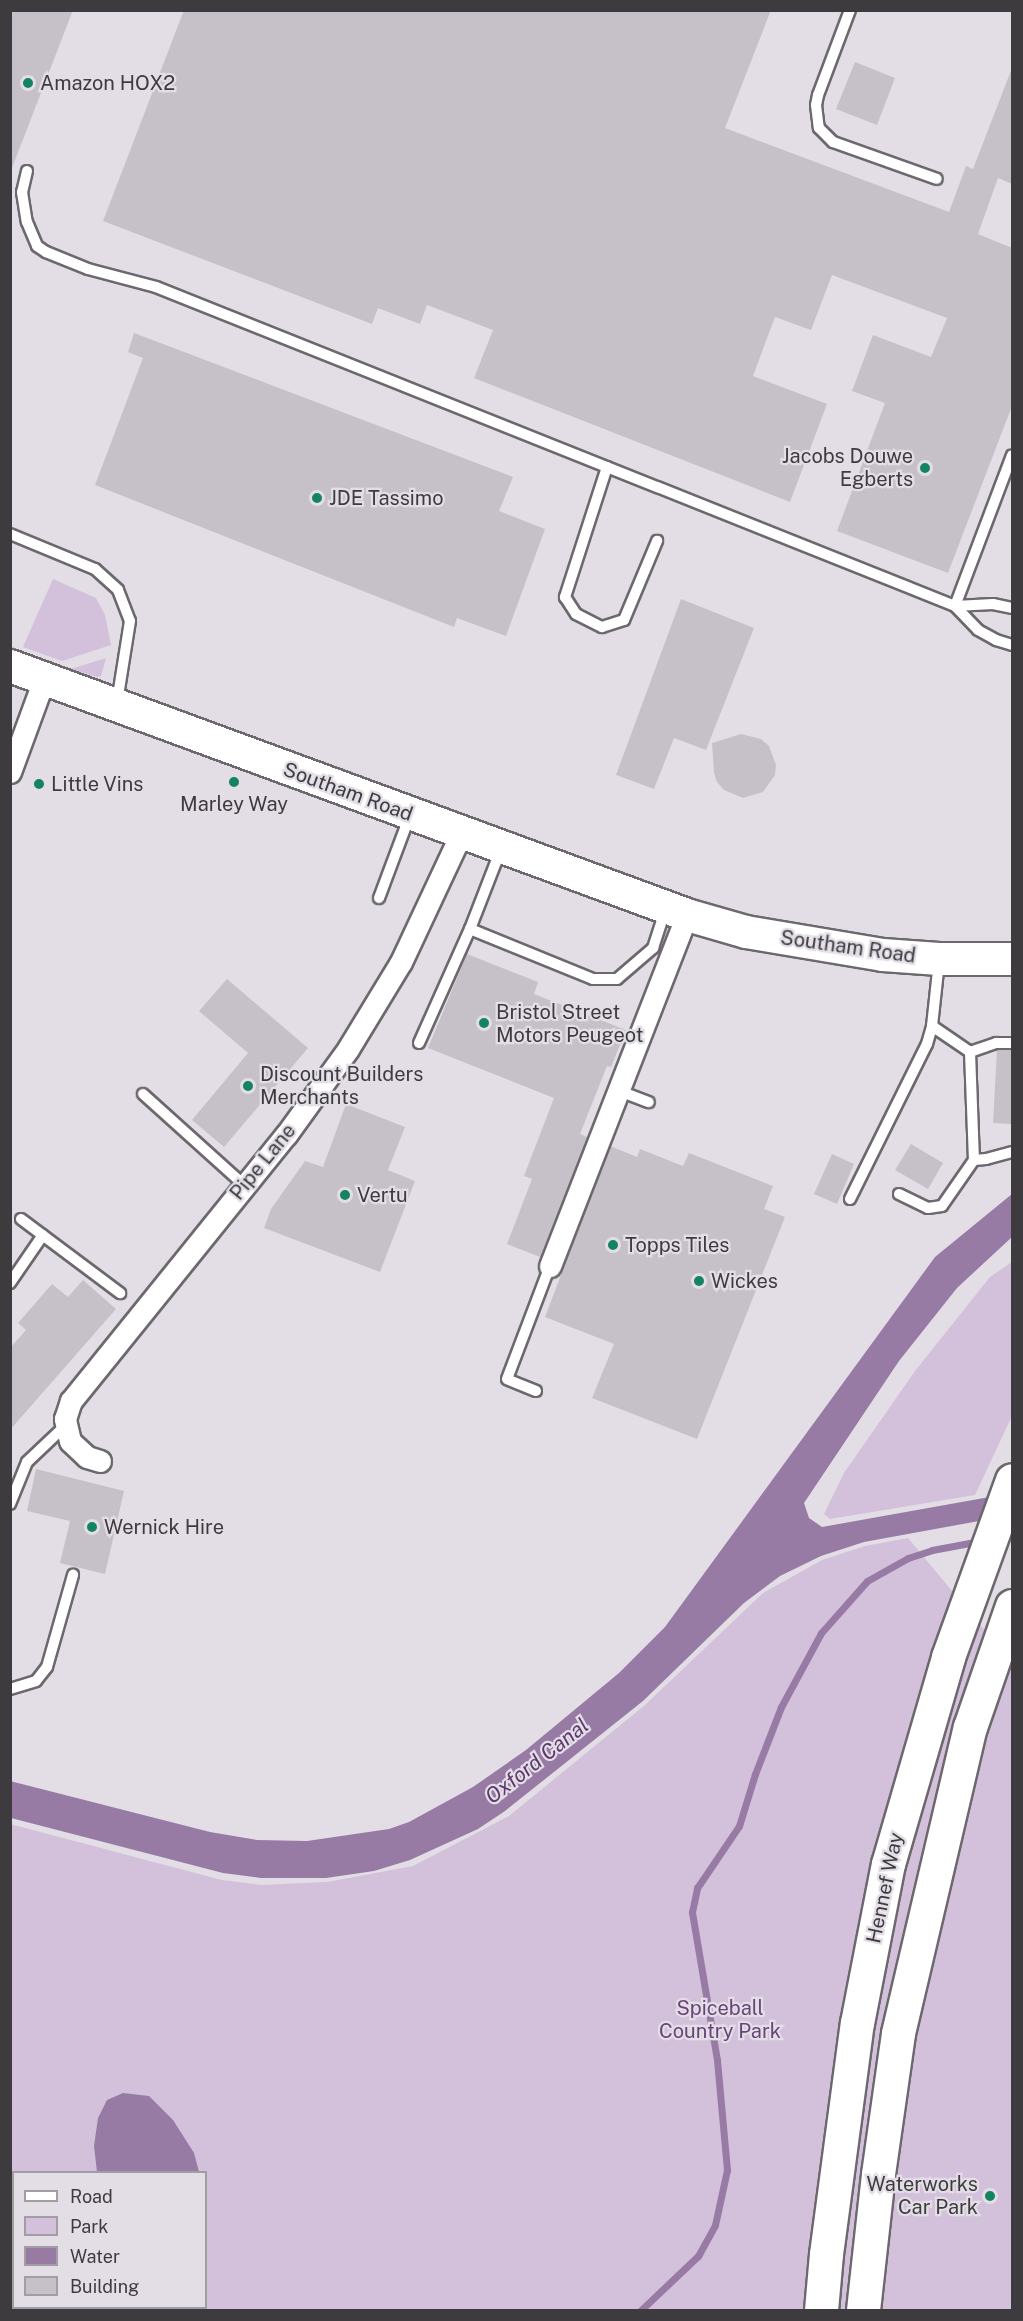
<!DOCTYPE html>
<html>
<head>
<meta charset="utf-8">
<style>
	body { margin:0 }
	#map { position:relative; width:1023px; height:2321px; overflow:hidden; background:#e3dee6; font-family:"Public Sans",sans-serif }
	div>[style] { position:absolute }
	.green>* { inset:0; background:#d3c0db }
	.water>* { inset:0; background:#977ba4 }
	.stream>* { height:7px; margin:-3.5px; padding:0 3.5px; transform-origin:3.5px; border-radius:3.5px; background:#977ba4 }
	.building>* { inset:0; background:#c6c1c9 }
	.roads { filter:drop-shadow(2px 0 #6c686e) drop-shadow(-2px 0 #6c686e) drop-shadow(0 2px #6c686e) drop-shadow(0 -2px #6c686e) }
	.service>* { height:10px; margin:-5px; padding:0 5px; transform-origin:5px; border-radius:5px; background:#fff }
	.minor>* { height:21px; margin:-10.5px; padding:0 10.5px; transform-origin:10.5px; border-radius:10.5px; background:#fff }
	.primary>* { height:32px; margin:-16px; padding:0 16px; transform-origin:16px; border-radius:16px; background:#fff }
	.trunk>* { height:33px; margin:-16.5px; padding:0 16.5px; transform-origin:16.5px; border-radius:16.5px; background:#fff }
	.dots>* { width:16px; height:16px; translate:-50% -50%; box-sizing:border-box; border:3px solid #e3dee6; border-radius:50% }
	span { translate:-50% -50%; white-space:nowrap; text-align:center; line-height:1.15; -webkit-text-stroke:4.5px #e3dee6; paint-order:stroke }
	.poi-label { font-size:20px; color:#3d3b3e }
	.left { translate:0 -50%; text-align:left }
	.right { translate:-100% -50%; text-align:right }
	.street-label { font-size:20px; color:#3d3b3e }
	.park-label { font-size:20px; color:#6b437b }
	.water-label { font-size:21px; color:#5d366d; font-style:italic }
	.frame { position:absolute; inset:0; border:12px solid #3d3b3e; pointer-events:none }
	.legend { position:absolute; left:12px; top:2171px; width:195px; height:138px; box-sizing:border-box; background:#e3dee6; border:2px solid #a19da3; margin:0; padding:8px 10px; list-style:none; font-size:18px; color:#3d3b3e }
	.legend li { display:flex; align-items:center; gap:12px; height:30px }
	.legend b { width:30px; border:2px solid #a19da3 }
</style>
</head>
<body>
<div id="map">
	<div class="green">
		<div style="clip-path:polygon(53px 579px,96px 598px,105px 615px,111px 645px,62px 661px,23px 647px)"></div>
		<div style="clip-path:polygon(106px 658px,101px 676px,97px 677px,71px 669px)"></div>
		<div style="clip-path:polygon(1012px 1262px,1012px 1416px,975px 1495px,830px 1519px,824px 1514px,844px 1473px,915px 1371px,990px 1277px)"></div>
		<div style="clip-path:polygon(evenodd,908px 1538px,1012px 1663px,1012px 2310px,11px 2310px,10px 1824px,222px 1880px,261px 1885px,327px 1882px,413px 1866px,509px 1816px,645px 1705px,763px 1593px,822px 1560px,865px 1546px,908px 1538px,14px 2172px,206px 2172px,206px 2308px,14px 2308px,14px 2172px)"></div>
	</div>
	<div class="water">
		<div style="clip-path:polygon(1012px 1194px,1012px 1237px,957px 1288px,899px 1361px,804px 1503px,809px 1518px,822px 1527px,1012px 1493px,1012px 1515px,864px 1542px,821px 1556px,780px 1576px,744px 1603px,643px 1701px,505px 1811px,478px 1829px,410px 1860px,374px 1871px,326px 1878px,261px 1878px,223px 1873px,11px 1818px,10px 1781px,210px 1832px,257px 1840px,307px 1841px,389px 1829px,409px 1822px,473px 1787px,526px 1750px,619px 1673px,665px 1627px,935px 1257px)"></div>
		<div style="clip-path:polygon(123px 2093px,149px 2096px,173px 2120px,194px 2153px,199px 2172px,97px 2172px,94px 2146px,98px 2118px,107px 2100px)"></div>
	</div>
	<div class="stream">
		<div style="left:641px;top:2310px;width:79px;rotate:-43.5deg"></div>
		<div style="left:698px;top:2256px;width:35px;rotate:-61deg"></div>
		<div style="left:715px;top:2225px;width:56px;rotate:-77.7deg"></div>
		<div style="left:727px;top:2170px;width:110px;rotate:-95.2deg"></div>
		<div style="left:717px;top:2060px;width:150px;rotate:-99.6deg"></div>
		<div style="left:692px;top:1912px;width:25px;rotate:-78deg"></div>
		<div style="left:697px;top:1888px;width:75px;rotate:-55.9deg"></div>
		<div style="left:739px;top:1826px;width:54px;rotate:-72.9deg"></div>
		<div style="left:755px;top:1774px;width:72px;rotate:-68.8deg"></div>
		<div style="left:781px;top:1707px;width:84px;rotate:-61.6deg"></div>
		<div style="left:821px;top:1633px;width:69px;rotate:-48.5deg"></div>
		<div style="left:867px;top:1581px;width:47px;rotate:-29.3deg"></div>
		<div style="left:908px;top:1558px;width:25px;rotate:-18deg"></div>
		<div style="left:932px;top:1550px;width:49px;rotate:-10.6deg"></div>
	</div>
	<div class="building">
		<div style="clip-path:polygon(10px 10px,73px 10px,12px 168px,10px 168px)"></div>
		<div style="clip-path:polygon(184px 10px,771px 10px,725px 128px,949px 212px,966px 166px,973px 169px,1012px 68px,1012px 184px,998px 178px,978px 234px,1012px 248px,1012px 406px,948px 573px,837px 531px,885px 403px,852px 391px,873px 335px,931px 357px,947px 318px,832px 275px,811px 330px,775px 317px,753px 376px,827px 404px,790px 502px,474px 378px,493px 330px,427px 305px,420px 324px,378px 308px,372px 324px,103px 221px)"></div>
		<div style="clip-path:polygon(855px 62px,895px 78px,877px 125px,836px 109px)"></div>
		<div style="clip-path:polygon(134px 333px,513px 477px,499px 511px,545px 529px,506px 636px,457px 618px,454px 627px,95px 485px,143px 358px,128px 352px)"></div>
		<div style="clip-path:polygon(681px 599px,754px 628px,706px 750px,674px 738px,654px 789px,616px 775px)"></div>
		<div style="clip-path:polygon(741px 734px,761px 739px,769px 746px,776px 765px,775px 775px,763px 792px,743px 798px,724px 790px,717px 782px,714px 773px,712px 743px)"></div>
		<div style="clip-path:polygon(467px 954px,538px 982px,534px 994px,626px 1030px,611px 1067px,607px 1066px,580px 1134px,587px 1137px,540px 1257px,507px 1244px,532px 1179px,524px 1176px,554px 1098px,428px 1048px)"></div>
		<div style="clip-path:polygon(227px 979px,308px 1048px,224px 1147px,192px 1120px,248px 1053px,199px 1011px)"></div>
		<div style="clip-path:polygon(997px 1050px,1012px 1050px,1012px 1124px,993px 1123px)"></div>
		<div style="clip-path:polygon(346px 1104px,405px 1127px,388px 1170px,415px 1181px,380px 1272px,264px 1228px,271px 1209px,305px 1161px,323px 1167px)"></div>
		<div style="clip-path:polygon(911px 1144px,943px 1163px,928px 1189px,895px 1170px)"></div>
		<div style="clip-path:polygon(610px 1146px,637px 1157px,640px 1149px,683px 1166px,689px 1153px,773px 1186px,764px 1209px,785px 1217px,697px 1439px,592px 1398px,614px 1344px,545px 1317px)"></div>
		<div style="clip-path:polygon(832px 1154px,854px 1164px,837px 1204px,814px 1194px)"></div>
		<div style="clip-path:polygon(83px 1280px,116px 1309px,10px 1430px,10px 1348px,26px 1330px,18px 1323px,52px 1284px,68px 1297px)"></div>
		<div style="clip-path:polygon(36px 1469px,124px 1491px,105px 1574px,60px 1563px,70px 1521px,27px 1511px)"></div>
	</div>
	<div class="roads">
		<div class="service">
			<div style="left:850px;top:10px;width:91px;rotate:110.6deg"></div>
			<div style="left:818px;top:95px;width:10px;rotate:101deg"></div>
			<div style="left:816px;top:105px;width:23px;rotate:83deg"></div>
			<div style="left:819px;top:128px;width:20px;rotate:45deg"></div>
			<div style="left:833px;top:142px;width:110px;rotate:19.6deg"></div>
			<div style="left:27px;top:171px;width:22px;rotate:103deg"></div>
			<div style="left:22px;top:192px;width:30px;rotate:81deg"></div>
			<div style="left:27px;top:222px;width:26px;rotate:67deg"></div>
			<div style="left:37px;top:246px;width:11px;rotate:34deg"></div>
			<div style="left:46px;top:252px;width:45px;rotate:22deg"></div>
			<div style="left:88px;top:269px;width:70px;rotate:14.8deg"></div>
			<div style="left:156px;top:287px;width:860px;rotate:21.76deg"></div>
			<div style="left:955px;top:606px;width:38px;rotate:-3deg"></div>
			<div style="left:993px;top:604px;width:19px;rotate:12deg"></div>
			<div style="left:607px;top:467px;width:137px;rotate:107.9deg"></div>
			<div style="left:565px;top:597px;width:20px;rotate:57deg"></div>
			<div style="left:576px;top:614px;width:29px;rotate:27deg"></div>
			<div style="left:602px;top:627px;width:23px;rotate:-18deg"></div>
			<div style="left:624px;top:620px;width:86px;rotate:-67.3deg"></div>
			<div style="left:10px;top:534px;width:92px;rotate:22.4deg"></div>
			<div style="left:95px;top:569px;width:31px;rotate:42deg"></div>
			<div style="left:118px;top:590px;width:33px;rotate:69deg"></div>
			<div style="left:130px;top:621px;width:82px;rotate:99.1deg"></div>
			<div style="left:955px;top:606px;width:161px;rotate:-69.3deg"></div>
			<div style="left:955px;top:606px;width:33px;rotate:46deg"></div>
			<div style="left:978px;top:630px;width:21px;rotate:29deg"></div>
			<div style="left:996px;top:640px;width:17px;rotate:17deg"></div>
			<div style="left:379px;top:898px;width:89px;rotate:-69.5deg"></div>
			<div style="left:470px;top:929px;width:133px;rotate:22.1deg"></div>
			<div style="left:593px;top:979px;width:24px"></div>
			<div style="left:617px;top:979px;width:48px;rotate:-40.7deg"></div>
			<div style="left:653px;top:948px;width:40px;rotate:-72deg"></div>
			<div style="left:932px;top:1026px;width:46px;rotate:34.4deg"></div>
			<div style="left:419px;top:1043px;width:125px;rotate:-65.9deg"></div>
			<div style="left:470px;top:929px;width:86px;rotate:-68.8deg"></div>
			<div style="left:970px;top:1052px;width:108px;rotate:87.9deg"></div>
			<div style="left:974px;top:1160px;width:12px;rotate:-5deg"></div>
			<div style="left:986px;top:1159px;width:27px;rotate:-15deg"></div>
			<div style="left:970px;top:1052px;width:28px;rotate:-19deg"></div>
			<div style="left:996px;top:1043px;width:16px"></div>
			<div style="left:617px;top:1090px;width:34px;rotate:21deg"></div>
			<div style="left:143px;top:1094px;width:136px;rotate:42deg"></div>
			<div style="left:899px;top:1194px;width:32px;rotate:26deg"></div>
			<div style="left:928px;top:1208px;width:14px;rotate:-8deg"></div>
			<div style="left:942px;top:1206px;width:56px;rotate:-55.2deg"></div>
			<div style="left:850px;top:1199px;width:173px;rotate:-63.6deg"></div>
			<div style="left:927px;top:1044px;width:19px;rotate:-74deg"></div>
			<div style="left:932px;top:1026px;width:64px;rotate:-83.8deg"></div>
			<div style="left:21px;top:1219px;width:124px;rotate:36.8deg"></div>
			<div style="left:10px;top:1283px;width:58px;rotate:-55.5deg"></div>
			<div style="left:536px;top:1391px;width:31px;rotate:-158deg"></div>
			<div style="left:507px;top:1379px;width:121px;rotate:-69.2deg"></div>
			<div style="left:10px;top:1504px;width:45px;rotate:-68deg"></div>
			<div style="left:27px;top:1462px;width:54px;rotate:-43.5deg"></div>
			<div style="left:10px;top:1689px;width:27px;rotate:-17deg"></div>
			<div style="left:36px;top:1681px;width:18px;rotate:-52deg"></div>
			<div style="left:47px;top:1667px;width:96px;rotate:-74.2deg"></div>
		</div>
		<div class="minor">
			<div style="left:10px;top:772px;width:99px;rotate:-69.9deg"></div>
			<div style="left:550px;top:1266px;width:377px;rotate:-68.7deg"></div>
			<div style="left:100px;top:1461px;width:14px;rotate:-163deg"></div>
			<div style="left:87px;top:1457px;width:23px;rotate:-137deg"></div>
			<div style="left:70px;top:1441px;width:23px;rotate:-103deg"></div>
			<div style="left:65px;top:1419px;width:19px;rotate:-72deg"></div>
			<div style="left:71px;top:1401px;width:342px;rotate:-51.1deg"></div>
			<div style="left:286px;top:1135px;width:106px;rotate:-54.2deg"></div>
			<div style="left:348px;top:1049px;width:102px;rotate:-58.7deg"></div>
			<div style="left:401px;top:962px;width:141px;rotate:-64.9deg"></div>
		</div>
		<div class="primary">
			<div style="left:10px;top:666px;width:721px;rotate:20.19deg"></div>
			<div style="left:687px;top:915px;width:61px;rotate:16.1deg"></div>
			<div style="left:746px;top:932px;width:139px;rotate:9.5deg"></div>
			<div style="left:883px;top:955px;width:56px;rotate:4.1deg"></div>
			<div style="left:939px;top:959px;width:73px"></div>
		</div>
		<div class="trunk">
			<div style="left:821px;top:2310px;width:56px;rotate:-84.9deg"></div>
			<div style="left:826px;top:2254px;width:233px;rotate:-82.4deg"></div>
			<div style="left:857px;top:2023px;width:162px;rotate:-79deg"></div>
			<div style="left:888px;top:1864px;width:216px;rotate:-73.8deg"></div>
			<div style="left:948px;top:1657px;width:188px;rotate:-70.1deg"></div>
			<div style="left:863px;top:2310px;width:137px;rotate:-83.7deg"></div>
			<div style="left:878px;top:2174px;width:142px;rotate:-81.9deg"></div>
			<div style="left:898px;top:2033px;width:314px;rotate:-76.8deg"></div>
			<div style="left:970px;top:1727px;width:128px;rotate:-70.9deg"></div>
		</div>
	</div>
	<div class="dots">
		<div style="left:28px;top:83px;background:#148360"></div>
		<div style="left:925px;top:468px;background:#148360"></div>
		<div style="left:317px;top:498px;background:#148360"></div>
		<div style="left:234px;top:782px;background:#148360"></div>
		<div style="left:39px;top:784px;background:#148360"></div>
		<div style="left:484px;top:1023px;background:#148360"></div>
		<div style="left:248px;top:1086px;background:#148360"></div>
		<div style="left:345px;top:1195px;background:#148360"></div>
		<div style="left:613px;top:1245px;background:#148360"></div>
		<div style="left:699px;top:1281px;background:#148360"></div>
		<div style="left:92px;top:1527px;background:#148360"></div>
		<div style="left:990px;top:2196px;background:#148360"></div>
	</div>
	<div class="poi-label">
		<span class="left" style="left:40px;top:83px">Amazon HOX2</span>
		<span class="right" style="left:913px;top:468px">Jacobs Douwe<br>Egberts</span>
		<span class="left" style="left:329px;top:498px">JDE Tassimo</span>
		<span class="left" style="left:51px;top:784px">Little Vins</span>
		<span style="left:234px;top:804px">Marley Way</span>
		<span class="left" style="left:496px;top:1024px">Bristol Street<br>Motors Peugeot</span>
		<span class="left" style="left:260px;top:1086px">Discount Builders<br>Merchants</span>
		<span class="left" style="left:357px;top:1195px">Vertu</span>
		<span class="left" style="left:625px;top:1245px">Topps Tiles</span>
		<span class="left" style="left:711px;top:1281px">Wickes</span>
		<span class="left" style="left:104px;top:1527px">Wernick Hire</span>
		<span class="right" style="left:978px;top:2196px">Waterworks<br>Car Park</span>
	</div>
	<div class="street-label">
		<span style="left:348px;top:792px;rotate:20deg">Southam Road</span>
		<span style="left:848px;top:947px;rotate:8deg">Southam Road</span>
		<span style="left:263px;top:1162px;rotate:-51deg">Pipe Lane</span>
		<span style="left:885px;top:1888px;rotate:-78deg">Hennef Way</span>
	</div>
	<div class="park-label">
		<span style="left:720px;top:2020px">Spiceball<br>Country Park</span>
	</div>
	<div class="water-label">
		<span style="left:537px;top:1761px;rotate:-38deg">Oxford Canal</span>
	</div>
	<div class="frame"></div>
	<ul class="legend">
	<li><b style="height:8px;background:#fff"></b>Road</li>
	<li><b style="height:16px;background:#d3c0db"></b>Park</li>
	<li><b style="height:16px;background:#977ba4"></b>Water</li>
	<li><b style="height:16px;background:#c6c1c9"></b>Building</li>
	</ul>
</div>
</body>
</html>
